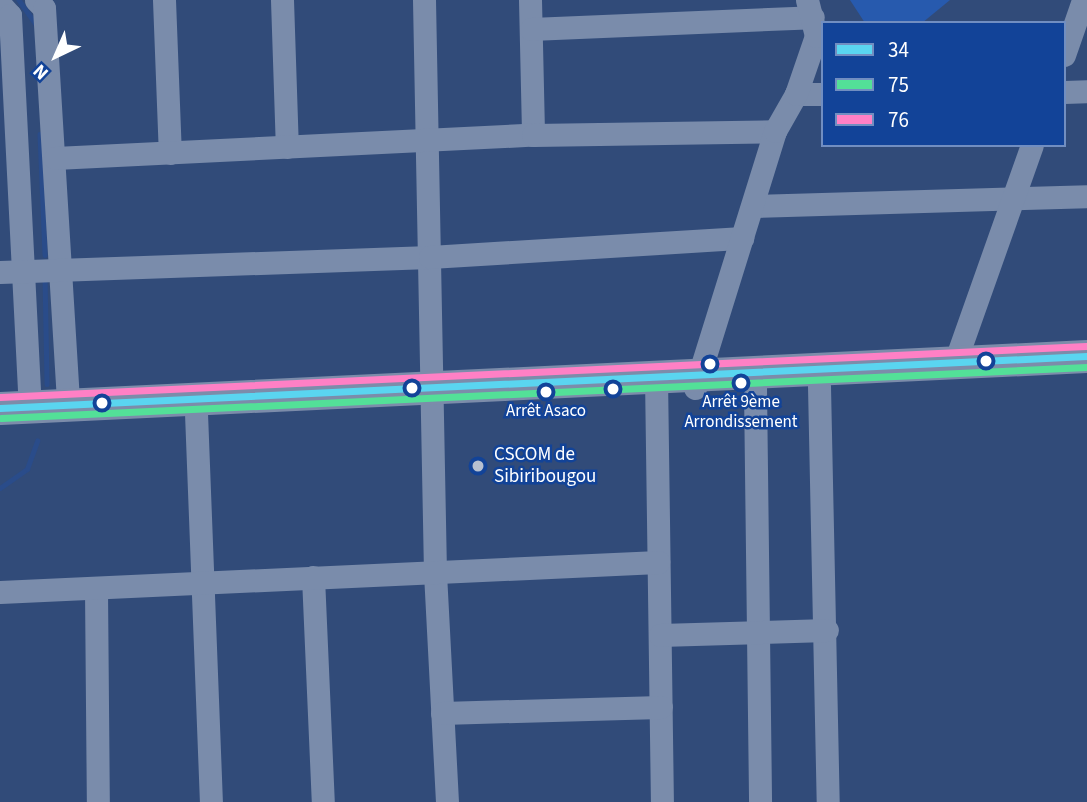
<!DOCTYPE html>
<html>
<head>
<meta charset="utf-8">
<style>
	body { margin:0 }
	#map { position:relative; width:1087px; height:802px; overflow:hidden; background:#314b79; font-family:"Source Sans 3",sans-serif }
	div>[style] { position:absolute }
	.green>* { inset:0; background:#275aae }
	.stream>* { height:4.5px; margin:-2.25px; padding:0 2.25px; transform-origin:2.25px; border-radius:2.25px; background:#2a4c8a }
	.minor>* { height:23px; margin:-11.5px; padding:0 11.5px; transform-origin:11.5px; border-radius:11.5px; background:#7a8cab }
	.highway>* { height:33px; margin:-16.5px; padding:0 16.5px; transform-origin:16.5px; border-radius:16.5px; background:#7c8caa }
	.bus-1>* { height:7px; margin:-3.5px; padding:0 3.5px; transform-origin:3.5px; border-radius:3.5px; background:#5ad5f0 }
	.bus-2>* { height:7px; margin:-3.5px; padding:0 3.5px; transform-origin:3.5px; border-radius:3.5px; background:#53e098 }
	.bus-3>* { height:7px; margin:-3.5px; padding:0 3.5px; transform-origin:3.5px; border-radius:3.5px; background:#ff80c5 }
	.dots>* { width:19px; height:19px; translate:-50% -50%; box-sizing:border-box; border:4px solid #124398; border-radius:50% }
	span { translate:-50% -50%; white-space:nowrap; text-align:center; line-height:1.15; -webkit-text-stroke:5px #124398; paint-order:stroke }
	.bus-label { font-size:17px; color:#fff }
	.poi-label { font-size:19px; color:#fff }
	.left { translate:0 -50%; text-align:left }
	.legend { position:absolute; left:821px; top:21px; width:245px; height:126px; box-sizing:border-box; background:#124398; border:2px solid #718ec1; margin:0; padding:9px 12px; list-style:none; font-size:21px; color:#fff }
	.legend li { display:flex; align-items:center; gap:14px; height:35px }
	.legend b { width:35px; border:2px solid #718ec1 }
	.north { position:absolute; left:21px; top:21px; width:70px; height:70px; -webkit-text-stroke:5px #124398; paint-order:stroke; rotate:224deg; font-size:19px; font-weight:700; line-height:28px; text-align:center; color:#fff }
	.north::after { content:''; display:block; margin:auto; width:24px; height:32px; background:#fff; clip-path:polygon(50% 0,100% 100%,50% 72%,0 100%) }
</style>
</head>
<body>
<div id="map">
	<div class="green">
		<div style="clip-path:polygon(850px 0,950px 0,922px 23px,865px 23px)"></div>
	</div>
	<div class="stream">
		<div style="left:19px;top:0;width:29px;rotate:55deg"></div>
		<div style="left:40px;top:134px;width:121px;rotate:87.6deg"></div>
		<div style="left:45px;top:276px;width:108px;rotate:88.9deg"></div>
		<div style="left:0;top:488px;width:33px;rotate:-35deg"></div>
		<div style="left:27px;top:469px;width:30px;rotate:-70deg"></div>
	</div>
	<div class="minor">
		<div style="left:36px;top:0;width:11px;rotate:45deg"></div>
		<div style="left:44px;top:8px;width:398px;rotate:86.5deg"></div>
		<div style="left:164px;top:0;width:153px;rotate:87.8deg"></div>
		<div style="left:282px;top:0;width:147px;rotate:88.1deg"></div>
		<div style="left:424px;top:0;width:573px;rotate:88.9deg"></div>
		<div style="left:435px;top:573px;width:229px;rotate:87deg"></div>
		<div style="left:530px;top:0;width:135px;rotate:88.7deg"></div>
		<div style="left:0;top:4px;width:15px;rotate:48deg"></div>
		<div style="left:10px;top:15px;width:392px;rotate:87.1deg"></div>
		<div style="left:531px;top:29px;width:282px;rotate:-2.4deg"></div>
		<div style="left:1064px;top:55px;width:58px;rotate:-70.9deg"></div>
		<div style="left:1064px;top:92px;width:23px;rotate:-2deg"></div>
		<div style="left:796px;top:94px;width:27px"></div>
		<div style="left:55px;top:158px;width:479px;rotate:-2.8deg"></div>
		<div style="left:533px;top:135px;width:242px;rotate:-0.9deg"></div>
		<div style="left:754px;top:206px;width:333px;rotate:-1.7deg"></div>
		<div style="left:0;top:272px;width:430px;rotate:-2deg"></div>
		<div style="left:430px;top:257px;width:313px;rotate:-3.5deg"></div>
		<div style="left:954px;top:365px;width:233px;rotate:-70.5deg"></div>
		<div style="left:656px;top:377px;width:425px;rotate:89.2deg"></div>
		<div style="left:819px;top:386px;width:416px;rotate:88.8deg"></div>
		<div style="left:695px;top:388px;width:269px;rotate:-72.7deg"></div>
		<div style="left:775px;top:131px;width:43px;rotate:-60.4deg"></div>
		<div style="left:796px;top:94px;width:61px;rotate:-71deg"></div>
		<div style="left:816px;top:36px;width:37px;rotate:-104deg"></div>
		<div style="left:755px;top:388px;width:414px;rotate:89.3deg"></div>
		<div style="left:196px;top:413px;width:389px;rotate:87.8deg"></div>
		<div style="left:313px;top:577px;width:225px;rotate:87.5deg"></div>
		<div style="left:96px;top:590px;width:212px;rotate:89.5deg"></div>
		<div style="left:0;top:592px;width:659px;rotate:-2.61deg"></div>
		<div style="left:660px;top:635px;width:167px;rotate:-1.7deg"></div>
		<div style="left:442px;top:713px;width:219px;rotate:-1.6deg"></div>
	</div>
	<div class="highway">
		<div style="left:0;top:408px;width:1088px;rotate:-2.74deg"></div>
	</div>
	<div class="bus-1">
		<div style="left:0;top:408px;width:1088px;rotate:-2.74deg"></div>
	</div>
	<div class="bus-2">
		<div style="left:1px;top:418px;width:1087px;rotate:-2.69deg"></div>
	</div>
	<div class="bus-3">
		<div style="left:0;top:397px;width:1087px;rotate:-2.69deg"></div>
	</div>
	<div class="dots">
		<div style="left:986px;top:361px;background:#fff"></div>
		<div style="left:710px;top:364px;background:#fff"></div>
		<div style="left:741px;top:383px;background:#fff"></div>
		<div style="left:412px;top:388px;background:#fff"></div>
		<div style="left:613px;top:389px;background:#fff"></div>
		<div style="left:546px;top:392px;background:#fff"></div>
		<div style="left:102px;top:403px;background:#fff"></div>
		<div style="left:478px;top:466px;background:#b7c0d0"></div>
	</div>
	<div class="bus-label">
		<span style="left:741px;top:413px">Arrêt 9ème<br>Arrondissement</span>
		<span style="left:546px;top:412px">Arrêt Asaco</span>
	</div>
	<div class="poi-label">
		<span class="left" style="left:494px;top:466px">CSCOM de<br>Sibiribougou</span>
	</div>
	<ul class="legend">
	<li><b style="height:9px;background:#5ad5f0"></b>34</li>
	<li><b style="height:9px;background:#53e098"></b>75</li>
	<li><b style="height:9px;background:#ff80c5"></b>76</li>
	</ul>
	<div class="north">N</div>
</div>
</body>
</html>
